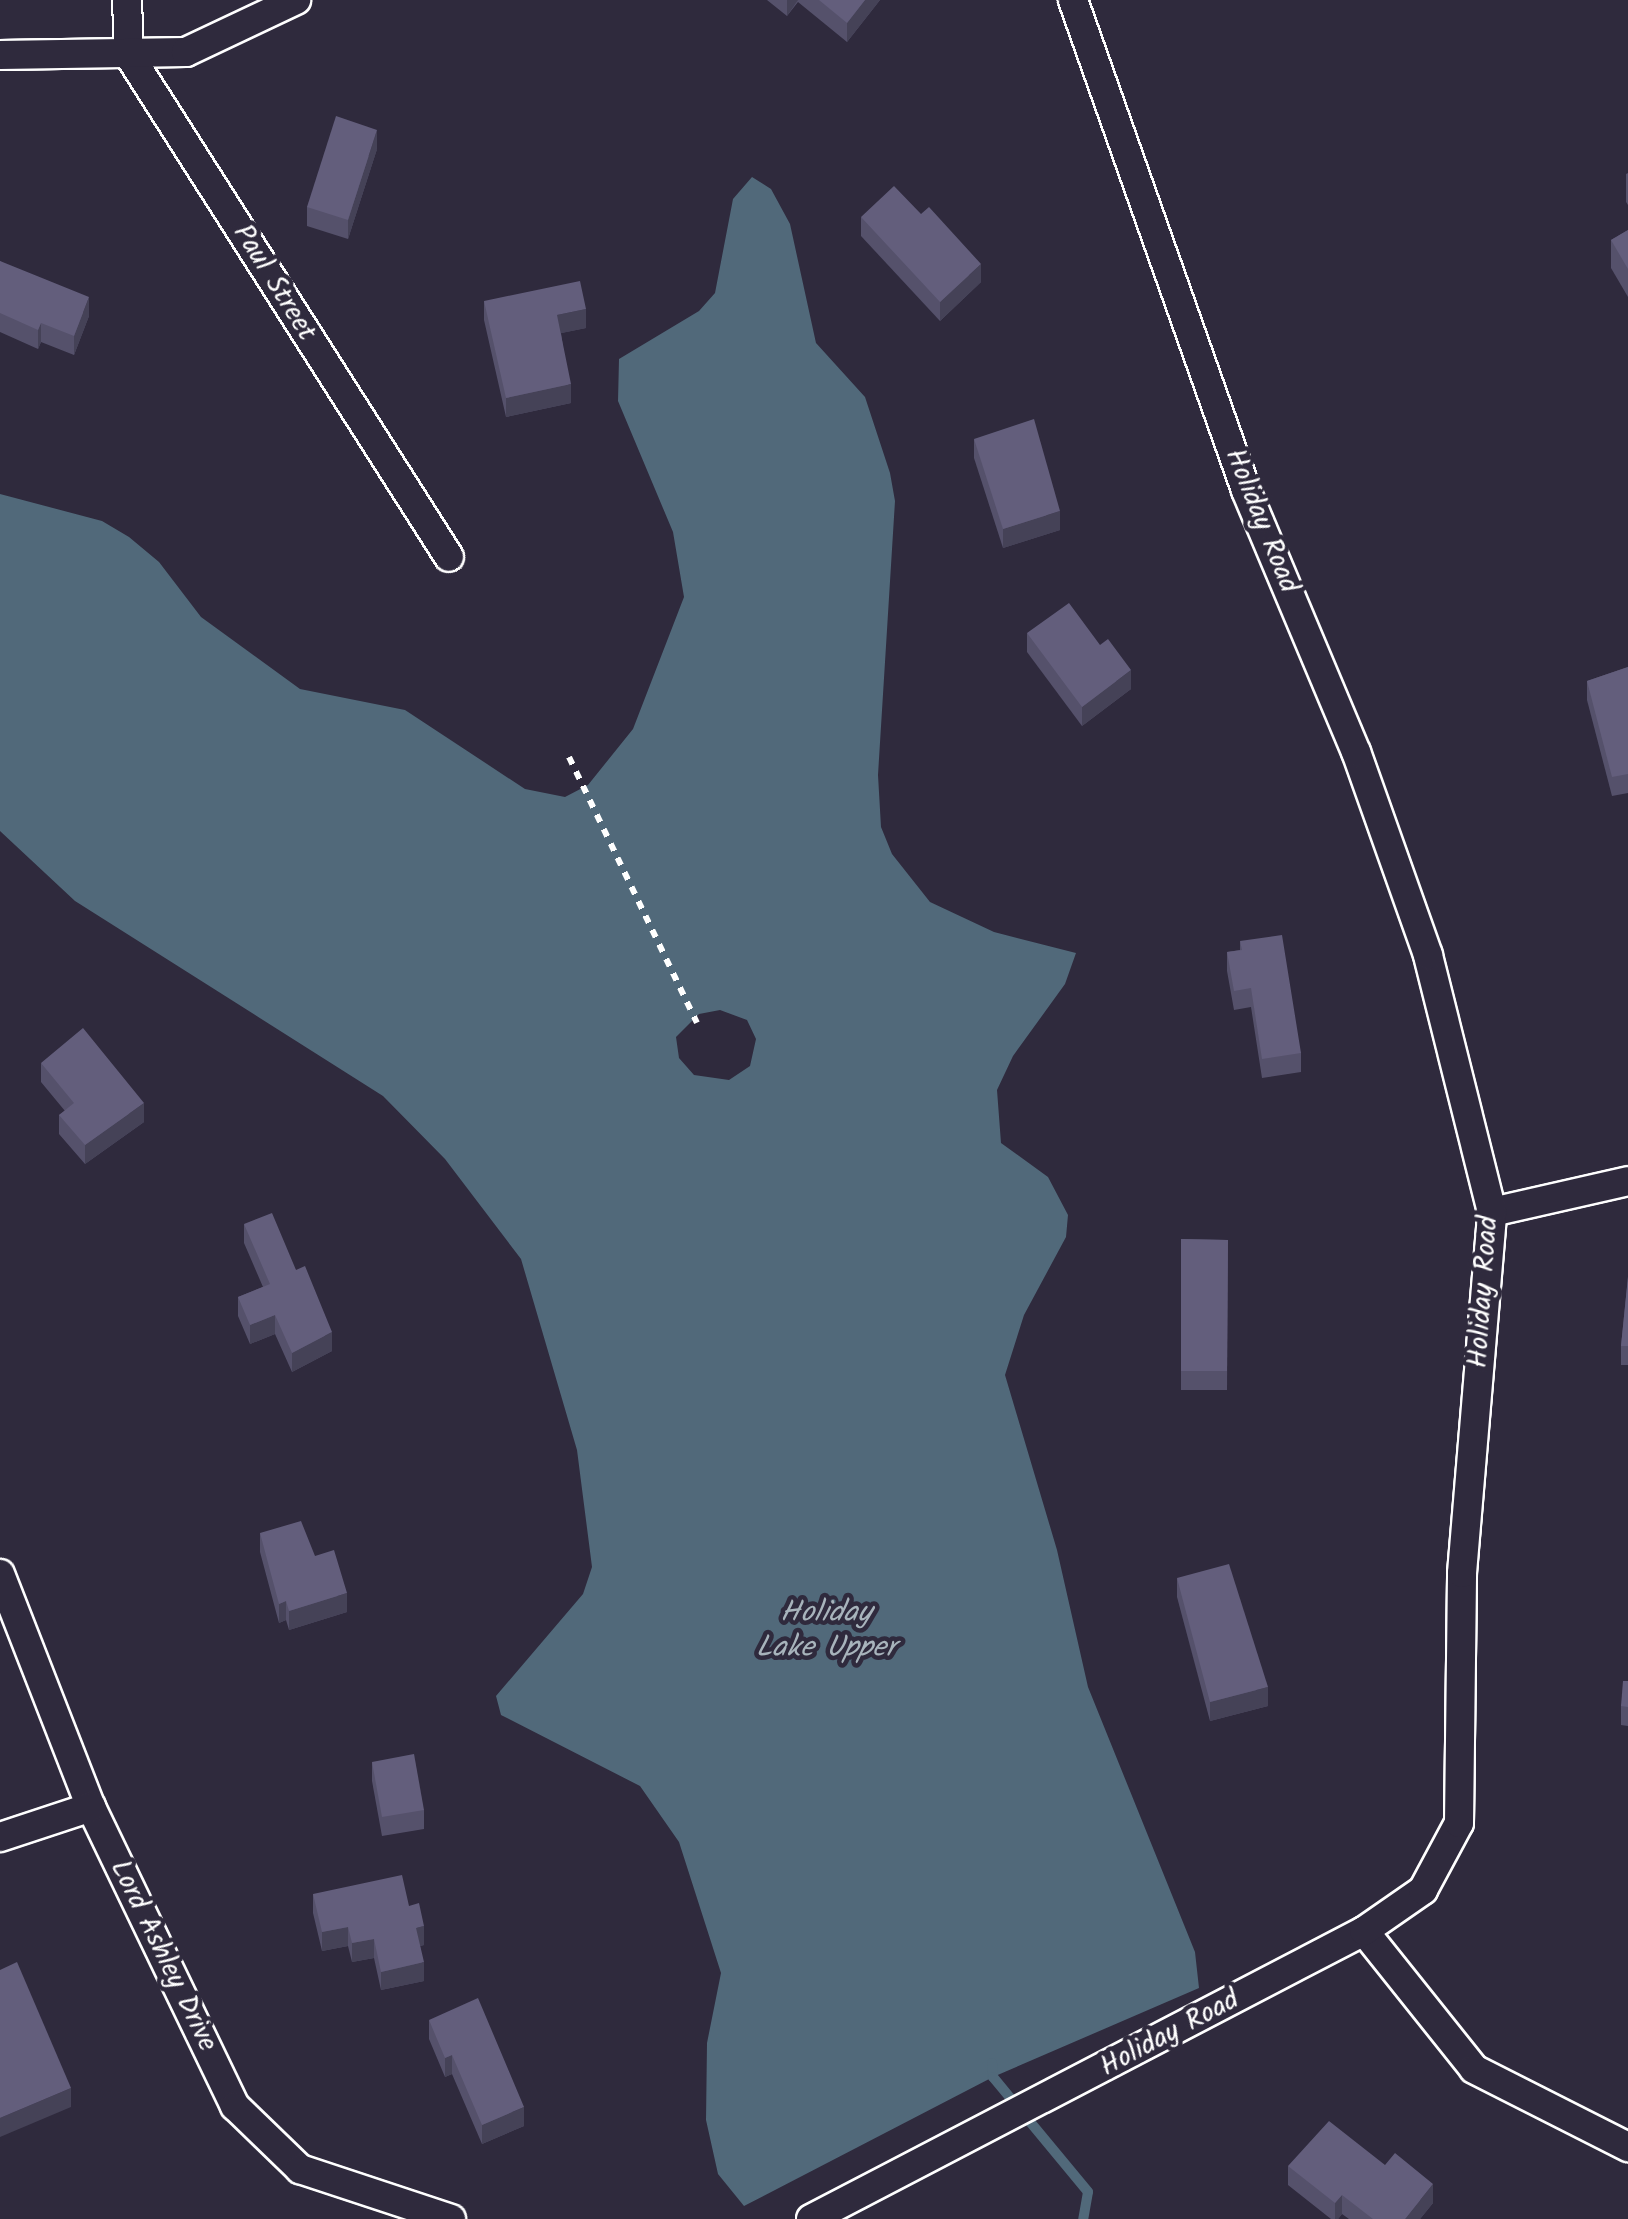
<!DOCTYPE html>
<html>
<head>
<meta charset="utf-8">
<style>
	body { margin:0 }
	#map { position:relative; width:1628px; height:2219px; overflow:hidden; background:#2f2a3d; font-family:Kalam,sans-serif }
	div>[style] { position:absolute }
	.water>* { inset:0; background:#51697a }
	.stream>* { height:10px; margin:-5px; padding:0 5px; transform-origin:5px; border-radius:5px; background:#51697a }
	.path>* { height:6px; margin-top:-3px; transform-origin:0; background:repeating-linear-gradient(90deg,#fff 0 8px,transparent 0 16px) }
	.roads { filter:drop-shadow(2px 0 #fff) drop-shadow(-2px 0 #fff) drop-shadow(0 2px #fff) drop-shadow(0 -2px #fff) }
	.minor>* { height:28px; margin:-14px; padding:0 14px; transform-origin:14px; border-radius:14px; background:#2f2a3d }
	.wall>* { inset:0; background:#55516b }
	.shaded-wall>* { inset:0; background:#454257 }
	.building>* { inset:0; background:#635e7c }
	span { translate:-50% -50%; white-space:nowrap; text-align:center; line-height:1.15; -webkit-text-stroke:9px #2f2a3d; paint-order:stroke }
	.street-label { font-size:28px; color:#fff }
	.water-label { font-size:30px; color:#a8b4bc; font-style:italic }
</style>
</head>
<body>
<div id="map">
	<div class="water">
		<div style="clip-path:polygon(evenodd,752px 177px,771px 189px,790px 224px,816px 343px,865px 397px,890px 473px,895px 501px,878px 775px,881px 827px,892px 854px,930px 902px,994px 932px,1076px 953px,1065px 984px,1013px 1056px,997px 1090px,1001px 1143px,1048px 1177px,1068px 1215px,1066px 1237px,1024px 1315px,1005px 1375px,1057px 1550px,1088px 1687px,1195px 1952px,1199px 1988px,993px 2077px,744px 2206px,718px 2174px,706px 2120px,707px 2043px,721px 1973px,679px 1842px,640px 1786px,501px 1715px,496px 1696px,583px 1594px,592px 1567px,577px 1450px,521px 1259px,445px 1159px,383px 1096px,75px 901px,0 831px,0 494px,102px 521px,129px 537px,159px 562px,201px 617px,300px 689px,405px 710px,525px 789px,565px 797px,588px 785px,633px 729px,684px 597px,673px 532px,618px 401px,619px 359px,699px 311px,715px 293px,733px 199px,752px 177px,720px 1010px,747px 1020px,756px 1039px,750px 1066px,729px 1080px,694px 1075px,679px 1058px,676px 1037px,699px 1014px,720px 1010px)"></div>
	</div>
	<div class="stream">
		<div style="left:992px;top:2063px;width:14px;rotate:86deg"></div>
		<div style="left:993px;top:2077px;width:149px;rotate:50.4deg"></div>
		<div style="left:1088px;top:2192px;width:27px;rotate:100deg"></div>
	</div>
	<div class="path">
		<div style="left:569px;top:757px;width:295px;rotate:64.3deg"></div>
	</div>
	<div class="roads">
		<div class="minor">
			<div style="left:127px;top:0;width:55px;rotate:87.9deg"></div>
			<div style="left:129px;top:55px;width:595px;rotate:57.48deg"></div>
			<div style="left:0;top:55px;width:186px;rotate:-0.9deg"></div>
			<div style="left:186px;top:52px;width:122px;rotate:-25.3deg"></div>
			<div style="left:1492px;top:1212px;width:139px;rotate:-12.8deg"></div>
			<div style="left:0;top:1574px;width:250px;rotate:68.7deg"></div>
			<div style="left:91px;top:1807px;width:332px;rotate:64.3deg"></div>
			<div style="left:235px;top:2106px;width:91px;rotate:44.1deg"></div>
			<div style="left:300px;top:2169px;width:159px;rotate:18.3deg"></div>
			<div style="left:0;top:1837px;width:96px;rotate:-18.2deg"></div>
			<div style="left:1364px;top:1931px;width:176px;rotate:51.4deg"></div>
			<div style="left:1474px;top:2069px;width:173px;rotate:26.9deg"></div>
			<div style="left:811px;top:2219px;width:624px;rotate:-27.51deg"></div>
			<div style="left:1364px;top:1931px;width:72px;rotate:-34.8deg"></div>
			<div style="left:1423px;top:1890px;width:76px;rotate:-61.8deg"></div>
			<div style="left:1459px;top:1823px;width:250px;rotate:-89.3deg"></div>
			<div style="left:1462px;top:1573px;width:362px;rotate:-85.2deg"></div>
			<div style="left:1492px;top:1212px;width:265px;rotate:-104deg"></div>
			<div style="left:1428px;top:955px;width:215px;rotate:-109.5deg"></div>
			<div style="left:1356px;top:752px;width:284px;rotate:-112.8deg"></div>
			<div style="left:1246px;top:490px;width:520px;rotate:-109.45deg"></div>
		</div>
	</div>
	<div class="wall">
		<div style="clip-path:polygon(767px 0,880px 0,847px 42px,798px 2px,787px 16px)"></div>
		<div style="clip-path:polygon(377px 149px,348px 239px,307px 226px,307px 207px)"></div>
		<div style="clip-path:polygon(1628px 173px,1628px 205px,1626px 202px,1626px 174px)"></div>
		<div style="clip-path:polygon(861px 217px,981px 282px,940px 321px,861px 236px)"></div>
		<div style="clip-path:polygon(1628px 230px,1628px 297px,1611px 268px,1611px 240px)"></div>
		<div style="clip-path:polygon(0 261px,89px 316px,74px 355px,41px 342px,38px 349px,0 332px)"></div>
		<div style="clip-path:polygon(484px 301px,586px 328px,561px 333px,571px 403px,506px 417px,484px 320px)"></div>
		<div style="clip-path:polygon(974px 439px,1060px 530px,1003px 548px,974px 458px)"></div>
		<div style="clip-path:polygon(1027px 633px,1131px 689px,1082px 726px,1027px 652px)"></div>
		<div style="clip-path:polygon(1628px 667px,1628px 793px,1612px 796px,1587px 700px,1587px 681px)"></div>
		<div style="clip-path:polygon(1240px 941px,1301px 1053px,1301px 1072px,1262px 1078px,1251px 1007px,1234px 1010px,1227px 971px,1227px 952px,1240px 950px)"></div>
		<div style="clip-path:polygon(41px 1063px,144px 1122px,85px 1164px,59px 1134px,59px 1115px,65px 1111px,41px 1082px)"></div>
		<div style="clip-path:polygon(244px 1224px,296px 1270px,332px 1351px,292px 1372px,275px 1334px,250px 1344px,238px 1316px,238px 1297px,263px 1287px,244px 1243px)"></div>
		<div style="clip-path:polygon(1181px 1239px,1228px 1240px,1227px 1390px,1181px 1390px)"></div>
		<div style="clip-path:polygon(1628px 1277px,1628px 1365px,1621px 1365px,1621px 1346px)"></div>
		<div style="clip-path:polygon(260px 1533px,315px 1556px,347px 1612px,289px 1630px,286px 1620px,279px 1623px,260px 1552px)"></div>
		<div style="clip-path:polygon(1177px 1578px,1268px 1706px,1210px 1721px,1177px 1597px)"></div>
		<div style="clip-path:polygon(1628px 1681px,1628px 1726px,1621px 1725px,1621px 1706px)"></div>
		<div style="clip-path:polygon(372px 1762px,424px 1810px,424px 1829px,382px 1836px,372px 1781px)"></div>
		<div style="clip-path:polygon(313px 1894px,409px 1906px,424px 1945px,420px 1946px,424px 1981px,381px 1990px,374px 1958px,352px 1962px,348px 1946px,322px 1951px,313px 1913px)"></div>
		<div style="clip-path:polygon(429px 2020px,524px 2126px,482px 2144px,452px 2074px,445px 2077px,429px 2039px)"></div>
		<div style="clip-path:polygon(1288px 2166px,1433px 2203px,1420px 2219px,1349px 2219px,1342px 2214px,1338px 2219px,1331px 2219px,1288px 2185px)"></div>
	</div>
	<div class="shaded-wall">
		<div style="clip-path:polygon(787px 0,798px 0,787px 16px)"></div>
		<div style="clip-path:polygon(865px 0,880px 0,847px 42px,847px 23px)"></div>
		<div style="clip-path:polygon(377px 130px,377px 149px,348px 239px,348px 220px)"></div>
		<div style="clip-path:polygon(981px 264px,981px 282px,940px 321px,940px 302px)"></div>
		<div style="clip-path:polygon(89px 297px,89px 316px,74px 355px,74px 336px)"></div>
		<div style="clip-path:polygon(586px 309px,586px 328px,557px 334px,557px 315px)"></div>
		<div style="clip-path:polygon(41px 323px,41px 342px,38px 349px,38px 330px)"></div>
		<div style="clip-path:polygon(571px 384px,571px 403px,506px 417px,506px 398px)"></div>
		<div style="clip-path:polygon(1060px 511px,1060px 530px,1003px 548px,1003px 529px)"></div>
		<div style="clip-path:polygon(1131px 670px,1131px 689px,1082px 726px,1082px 707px)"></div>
		<div style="clip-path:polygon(144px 1103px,144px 1122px,85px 1164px,85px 1145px)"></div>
		<div style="clip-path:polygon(275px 1315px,275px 1334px,250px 1344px,250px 1325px)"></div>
		<div style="clip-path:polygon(332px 1332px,332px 1351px,292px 1372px,292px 1353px)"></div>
		<div style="clip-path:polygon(347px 1593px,347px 1612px,289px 1630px,289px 1611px)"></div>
		<div style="clip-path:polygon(286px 1601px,286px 1620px,279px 1623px,279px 1604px)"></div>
		<div style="clip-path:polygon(1268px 1687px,1268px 1706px,1210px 1721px,1210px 1702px)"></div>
		<div style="clip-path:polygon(424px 1926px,424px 1945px,416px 1947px,416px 1928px)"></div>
		<div style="clip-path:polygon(348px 1927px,348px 1946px,322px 1951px,322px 1932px)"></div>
		<div style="clip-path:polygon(374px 1939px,374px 1958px,352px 1962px,352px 1943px)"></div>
		<div style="clip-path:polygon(424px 1962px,424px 1981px,381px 1990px,381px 1972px)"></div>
		<div style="clip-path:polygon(452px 2055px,452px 2074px,445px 2077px,445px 2058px)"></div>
		<div style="clip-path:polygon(71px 2088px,71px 2107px,0 2137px,0 2118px)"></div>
		<div style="clip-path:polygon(524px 2107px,524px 2126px,482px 2144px,482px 2125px)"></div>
		<div style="clip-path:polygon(1433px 2184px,1433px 2203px,1420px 2219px,1405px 2219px)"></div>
		<div style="clip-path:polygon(1342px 2195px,1342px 2214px,1338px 2219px,1335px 2219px,1335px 2203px)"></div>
	</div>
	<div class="building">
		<div style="clip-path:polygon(819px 0,865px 0,847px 23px)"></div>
		<div style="clip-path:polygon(336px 116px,377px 130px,348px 220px,307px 207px)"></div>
		<div style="clip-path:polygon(894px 186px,921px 214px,929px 207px,981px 264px,940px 302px,861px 217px)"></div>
		<div style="clip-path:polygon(1628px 230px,1628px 269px,1611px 240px)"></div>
		<div style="clip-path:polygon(0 261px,89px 297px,74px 336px,41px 323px,38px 330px,0 313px)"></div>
		<div style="clip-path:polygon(580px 281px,586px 309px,557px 315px,571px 384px,506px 398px,484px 301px)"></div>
		<div style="clip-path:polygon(1034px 419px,1060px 511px,1003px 529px,974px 439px)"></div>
		<div style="clip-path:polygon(1069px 603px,1100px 645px,1108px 639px,1131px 670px,1082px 707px,1027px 633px)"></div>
		<div style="clip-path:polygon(1628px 667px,1628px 774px,1612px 777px,1587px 681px)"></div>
		<div style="clip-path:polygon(1282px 935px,1301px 1053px,1262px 1059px,1251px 988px,1234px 991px,1227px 952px,1242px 950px,1240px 941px)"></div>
		<div style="clip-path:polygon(83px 1028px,144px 1103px,85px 1145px,59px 1115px,74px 1103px,41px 1063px)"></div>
		<div style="clip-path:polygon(272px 1213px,296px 1270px,305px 1266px,332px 1332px,292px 1353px,275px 1315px,250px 1325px,238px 1297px,270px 1284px,244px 1224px)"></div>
		<div style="clip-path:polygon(1181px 1239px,1228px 1240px,1227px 1371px,1181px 1371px)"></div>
		<div style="clip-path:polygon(1628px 1277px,1628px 1346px,1621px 1346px)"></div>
		<div style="clip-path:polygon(301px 1521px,315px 1556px,334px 1550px,347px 1593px,289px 1611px,286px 1601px,279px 1604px,260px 1533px)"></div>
		<div style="clip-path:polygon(1229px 1564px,1268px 1687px,1210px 1702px,1177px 1578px)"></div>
		<div style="clip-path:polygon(1623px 1681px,1628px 1681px,1628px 1707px,1621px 1706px)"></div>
		<div style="clip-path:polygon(414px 1754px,424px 1810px,382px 1817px,372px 1762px)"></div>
		<div style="clip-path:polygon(402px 1875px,409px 1906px,419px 1903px,424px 1926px,416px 1928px,424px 1962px,381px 1972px,374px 1939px,352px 1943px,348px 1927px,322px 1932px,313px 1894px)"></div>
		<div style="clip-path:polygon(17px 1962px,71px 2088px,0 2118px,0 1970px)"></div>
		<div style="clip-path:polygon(478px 1998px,524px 2107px,482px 2125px,452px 2055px,445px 2058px,429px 2020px)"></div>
		<div style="clip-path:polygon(1329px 2121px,1385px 2165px,1395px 2153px,1433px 2184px,1405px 2219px,1373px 2219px,1342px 2195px,1335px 2203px,1288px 2166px)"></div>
	</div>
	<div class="street-label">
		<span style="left:274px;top:283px;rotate:58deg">Paul Street</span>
		<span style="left:1261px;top:521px;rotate:68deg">Holiday Road</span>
		<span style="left:1484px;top:1292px;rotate:-86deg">Holiday Road</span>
		<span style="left:163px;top:1956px;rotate:64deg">Lord Ashley Drive</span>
		<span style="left:1170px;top:2034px;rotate:-28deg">Holiday Road</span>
	</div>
	<div class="water-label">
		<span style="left:826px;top:1630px">Holiday<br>Lake Upper</span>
	</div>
</div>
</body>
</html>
